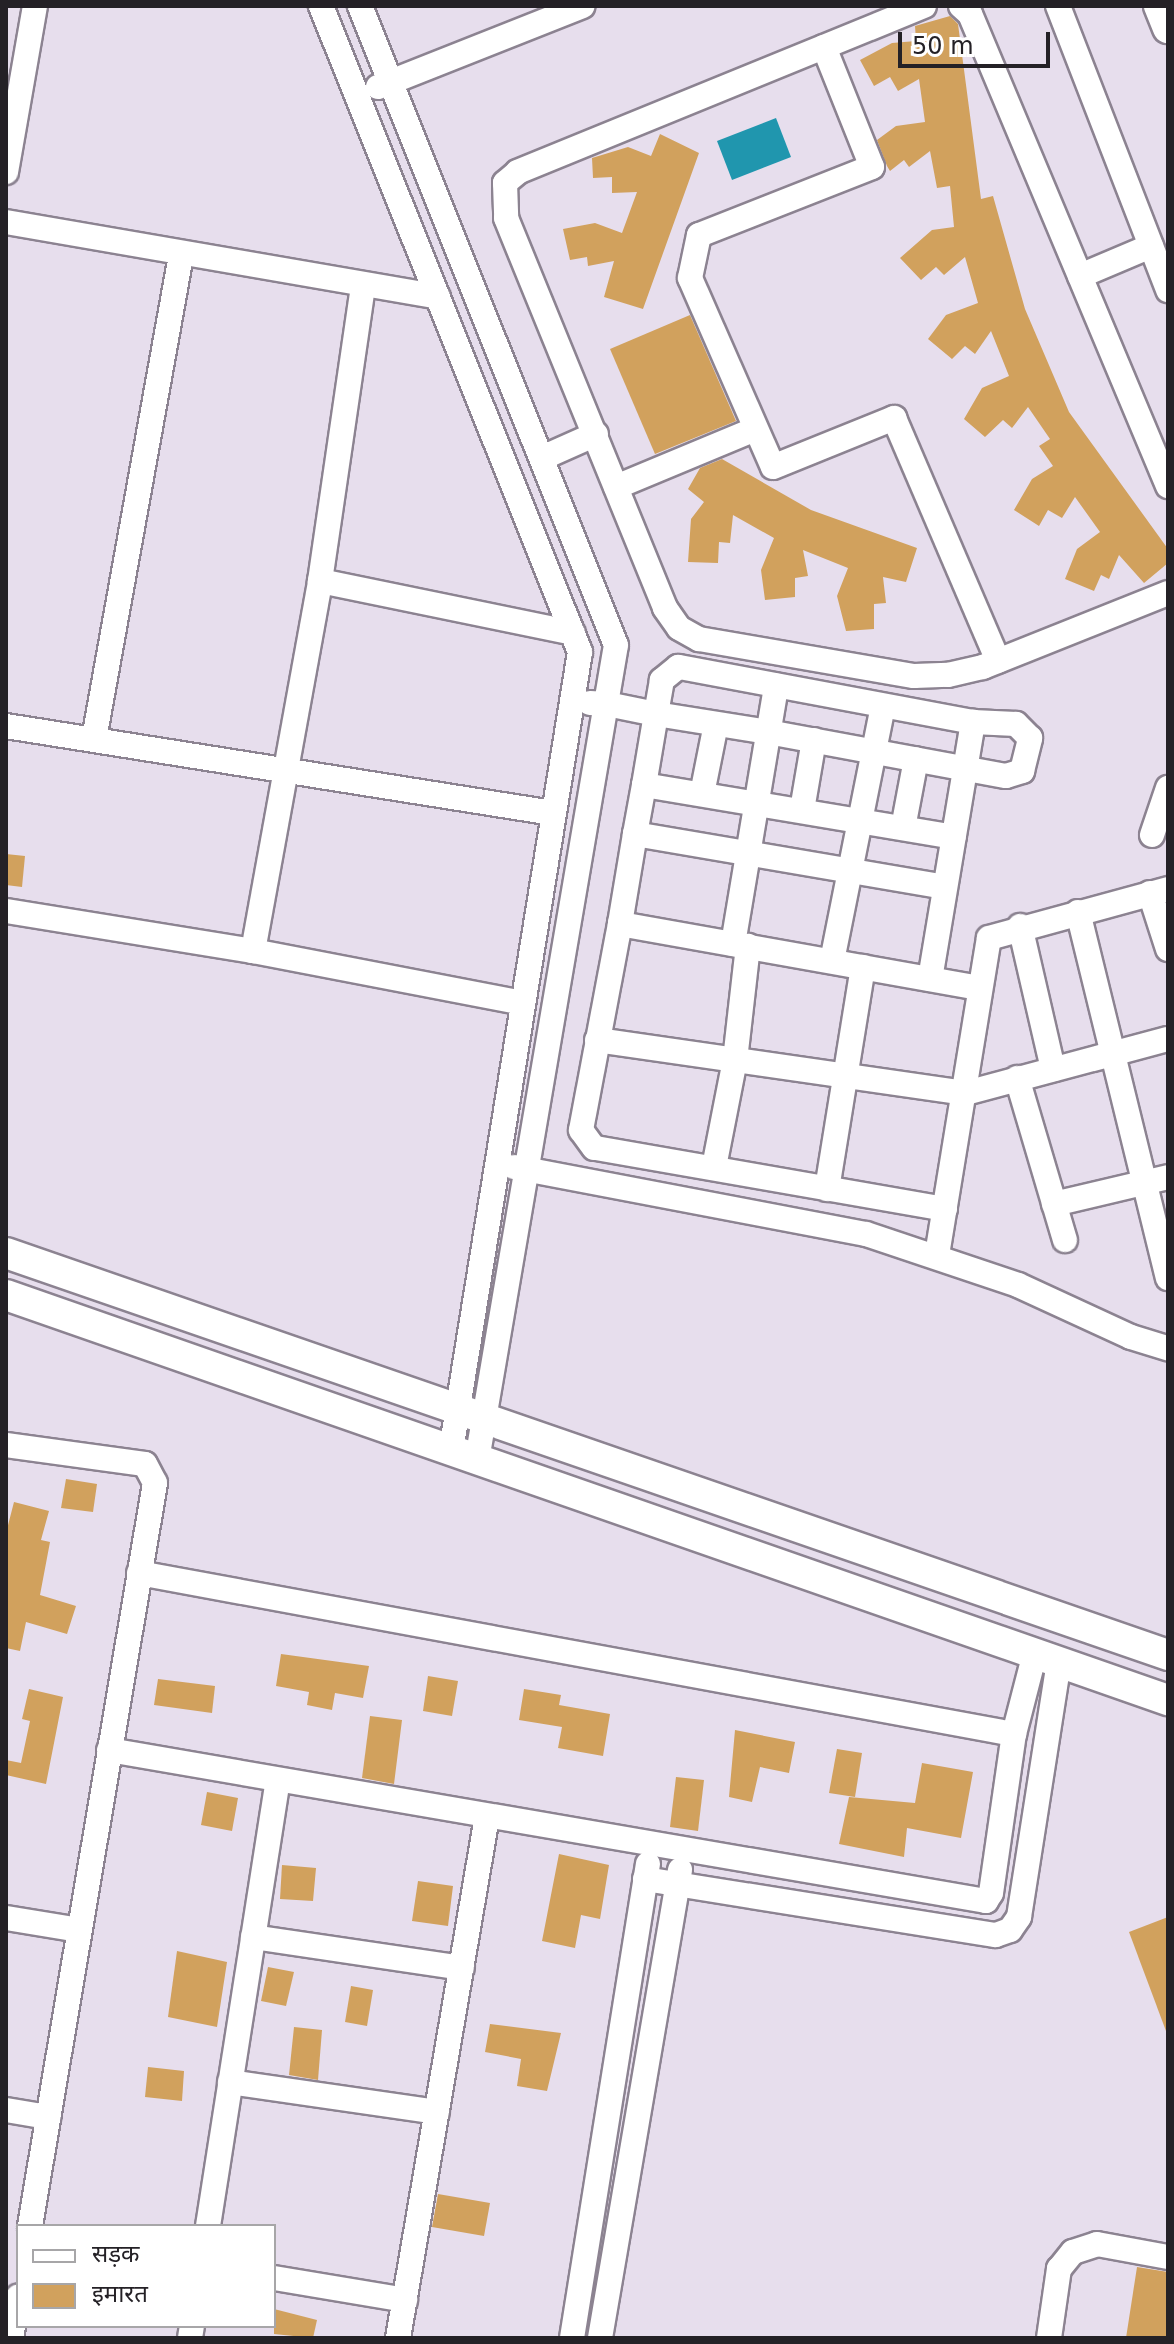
<!DOCTYPE html>
<html>
<head>
<meta charset="utf-8">
<style>
	body { margin:0 }
	#map { position:relative; width:1174px; height:2344px; overflow:hidden; background:#e7deed; font-family:"DejaVu Sans","Noto Sans Devanagari",sans-serif }
	div>[style] { position:absolute }
	.water>* { inset:0; background:#2096ae }
	.building>* { inset:0; background:#d1a15d }
	.roads { filter:drop-shadow(2px 0 #8c8391) drop-shadow(-2px 0 #8c8391) drop-shadow(0 2px #8c8391) drop-shadow(0 -2px #8c8391) }
	.minor>* { height:24px; margin:-12px; padding:0 12px; transform-origin:12px; border-radius:12px; background:#fff }
	.tertiary>* { height:30px; margin:-15px; padding:0 15px; transform-origin:15px; border-radius:15px; background:#fff }
	span { translate:-50% -50%; white-space:nowrap; text-align:center; line-height:1.15; -webkit-text-stroke:6px #fff; paint-order:stroke }
	.frame { position:absolute; inset:0; border:8px solid #242126; pointer-events:none }
	.legend { position:absolute; left:16px; top:2224px; width:260px; height:104px; box-sizing:border-box; background:#fff; border:2px solid #a7a6a8; margin:0; padding:10px 14px; list-style:none; font-size:24px; color:#242126 }
	.legend li { display:flex; align-items:center; gap:16px; height:40px }
	.legend b { width:40px; border:2px solid #a7a6a8 }
	.scale { position:absolute; left:898px; top:32px; width:152px; height:36px; box-sizing:border-box; border:4px solid #242126; border-top:0; padding-left:10px; font-size:24px; line-height:28px; white-space:nowrap; color:#242126; -webkit-text-stroke:6px #fff; paint-order:stroke }
</style>
</head>
<body>
<div id="map">
	<div class="water">
		<div style="clip-path:polygon(776px 118px,791px 157px,732px 180px,717px 141px)"></div>
	</div>
	<div class="building">
		<div style="clip-path:polygon(950px 16px,958px 24px,981px 199px,993px 196px,1025px 309px,1069px 412px,1168px 549px,1168px 563px,1144px 583px,1119px 555px,1109px 579px,1101px 575px,1094px 591px,1065px 579px,1077px 549px,1100px 532px,1075px 497px,1062px 518px,1048px 510px,1039px 526px,1014px 510px,1032px 479px,1053px 466px,1039px 446px,1050px 439px,1028px 407px,1012px 428px,1003px 420px,985px 437px,964px 419px,982px 388px,1009px 376px,991px 331px,975px 354px,965px 346px,952px 359px,928px 339px,946px 315px,978px 303px,965px 257px,944px 275px,936px 267px,921px 280px,900px 258px,932px 230px,954px 227px,950px 186px,937px 188px,930px 151px,909px 167px,904px 160px,890px 171px,887px 166px,877px 140px,896px 126px,925px 122px,919px 79px,898px 91px,890px 77px,874px 86px,860px 60px,892px 43px,916px 41px,915px 26px)"></div>
		<div style="clip-path:polygon(660px 134px,699px 153px,643px 309px,604px 297px,614px 261px,588px 266px,587px 257px,570px 260px,563px 229px,595px 223px,622px 233px,637px 192px,612px 193px,612px 177px,593px 178px,592px 158px,628px 147px,651px 156px)"></div>
		<div style="clip-path:polygon(690px 315px,736px 421px,655px 454px,610px 349px)"></div>
		<div style="clip-path:polygon(722px 459px,811px 510px,917px 548px,906px 582px,883px 577px,886px 603px,874px 604px,874px 629px,846px 631px,837px 596px,848px 568px,803px 550px,808px 576px,795px 578px,795px 597px,765px 600px,761px 570px,774px 538px,733px 515px,730px 543px,719px 542px,718px 563px,688px 562px,691px 519px,704px 502px,688px 489px,700px 468px)"></div>
		<div style="clip-path:polygon(6px 854px,25px 856px,22px 887px,6px 885px)"></div>
		<div style="clip-path:polygon(66px 1479px,97px 1484px,93px 1512px,61px 1508px)"></div>
		<div style="clip-path:polygon(14px 1502px,49px 1511px,41px 1540px,50px 1542px,40px 1595px,76px 1606px,67px 1634px,26px 1622px,20px 1651px,6px 1648px,6px 1533px)"></div>
		<div style="clip-path:polygon(281px 1654px,369px 1666px,363px 1698px,335px 1693px,332px 1710px,307px 1705px,309px 1692px,276px 1686px)"></div>
		<div style="clip-path:polygon(428px 1676px,458px 1681px,452px 1716px,423px 1711px)"></div>
		<div style="clip-path:polygon(158px 1679px,215px 1686px,212px 1713px,154px 1705px)"></div>
		<div style="clip-path:polygon(29px 1689px,63px 1697px,46px 1784px,6px 1775px,6px 1760px,21px 1763px,30px 1721px,22px 1719px)"></div>
		<div style="clip-path:polygon(524px 1689px,561px 1695px,559px 1705px,610px 1714px,603px 1756px,558px 1748px,562px 1727px,519px 1720px)"></div>
		<div style="clip-path:polygon(370px 1716px,402px 1720px,394px 1784px,362px 1778px)"></div>
		<div style="clip-path:polygon(735px 1730px,795px 1742px,789px 1773px,760px 1767px,752px 1802px,729px 1797px)"></div>
		<div style="clip-path:polygon(837px 1749px,862px 1753px,855px 1797px,829px 1793px)"></div>
		<div style="clip-path:polygon(922px 1763px,973px 1772px,961px 1838px,907px 1828px,904px 1857px,839px 1844px,849px 1797px,915px 1803px)"></div>
		<div style="clip-path:polygon(676px 1777px,704px 1780px,698px 1831px,670px 1827px)"></div>
		<div style="clip-path:polygon(207px 1792px,238px 1798px,232px 1831px,201px 1825px)"></div>
		<div style="clip-path:polygon(559px 1854px,609px 1865px,600px 1919px,581px 1915px,575px 1948px,542px 1941px)"></div>
		<div style="clip-path:polygon(282px 1865px,316px 1868px,313px 1901px,280px 1899px)"></div>
		<div style="clip-path:polygon(418px 1881px,453px 1886px,448px 1926px,412px 1921px)"></div>
		<div style="clip-path:polygon(1168px 1917px,1168px 2031px,1166px 2031px,1129px 1932px)"></div>
		<div style="clip-path:polygon(177px 1951px,227px 1962px,217px 2027px,168px 2017px)"></div>
		<div style="clip-path:polygon(268px 1967px,294px 1972px,286px 2006px,261px 2001px)"></div>
		<div style="clip-path:polygon(351px 1986px,373px 1990px,367px 2026px,345px 2022px)"></div>
		<div style="clip-path:polygon(490px 2024px,561px 2033px,547px 2091px,517px 2086px,521px 2059px,485px 2052px)"></div>
		<div style="clip-path:polygon(294px 2027px,322px 2030px,318px 2080px,289px 2075px)"></div>
		<div style="clip-path:polygon(148px 2067px,184px 2071px,182px 2101px,145px 2097px)"></div>
		<div style="clip-path:polygon(438px 2194px,490px 2203px,484px 2236px,432px 2227px)"></div>
		<div style="clip-path:polygon(1137px 2267px,1168px 2272px,1168px 2338px,1126px 2338px)"></div>
		<div style="clip-path:polygon(274px 2309px,317px 2320px,313px 2338px,274px 2334px)"></div>
	</div>
	<div class="roads">
		<div class="minor">
			<div style="left:321px;top:6px;width:696px;rotate:68.15deg"></div>
			<div style="left:580px;top:652px;width:809px;rotate:99.17deg"></div>
			<div style="left:360px;top:6px;width:688px;rotate:68.17deg"></div>
			<div style="left:616px;top:645px;width:827px;rotate:99.68deg"></div>
			<div style="left:924px;top:6px;width:439px;rotate:157.8deg"></div>
			<div style="left:518px;top:172px;width:17px;rotate:140deg"></div>
			<div style="left:505px;top:183px;width:35px;rotate:88deg"></div>
			<div style="left:506px;top:218px;width:421px;rotate:67.8deg"></div>
			<div style="left:665px;top:608px;width:24px;rotate:55deg"></div>
			<div style="left:679px;top:628px;width:23px;rotate:29deg"></div>
			<div style="left:699px;top:639px;width:218px;rotate:9.8deg"></div>
			<div style="left:914px;top:676px;width:34px;rotate:-2deg"></div>
			<div style="left:948px;top:675px;width:36px;rotate:-13deg"></div>
			<div style="left:983px;top:667px;width:199px;rotate:-21.8deg"></div>
			<div style="left:961px;top:6px;width:12px;rotate:42deg"></div>
			<div style="left:970px;top:14px;width:512px;rotate:67.24deg"></div>
			<div style="left:1058px;top:6px;width:305px;rotate:68.8deg"></div>
			<div style="left:824px;top:47px;width:129px;rotate:68.2deg"></div>
			<div style="left:872px;top:167px;width:186px;rotate:158.5deg"></div>
			<div style="left:699px;top:235px;width:44px;rotate:101.8deg"></div>
			<div style="left:690px;top:278px;width:206px;rotate:66.3deg"></div>
			<div style="left:773px;top:467px;width:131px;rotate:-22deg"></div>
			<div style="left:894px;top:418px;width:264px;rotate:66.8deg"></div>
			<div style="left:378px;top:87px;width:220px;rotate:-21.6deg"></div>
			<div style="left:6px;top:172px;width:169px;rotate:-80.1deg"></div>
			<div style="left:6px;top:222px;width:438px;rotate:9.8deg"></div>
			<div style="left:1080px;top:276px;width:77px;rotate:-22.9deg"></div>
			<div style="left:542px;top:458px;width:59px;rotate:-24deg"></div>
			<div style="left:616px;top:487px;width:151px;rotate:-22.6deg"></div>
			<div style="left:320px;top:581px;width:258px;rotate:11.6deg"></div>
			<div style="left:590px;top:703px;width:17px;rotate:3deg"></div>
			<div style="left:607px;top:704px;width:50px;rotate:11.5deg"></div>
			<div style="left:656px;top:714px;width:113px;rotate:9.1deg"></div>
			<div style="left:768px;top:732px;width:242px;rotate:10.5deg"></div>
			<div style="left:1006px;top:776px;width:17px;rotate:-17deg"></div>
			<div style="left:1022px;top:771px;width:34px;rotate:-76deg"></div>
			<div style="left:1030px;top:738px;width:20px;rotate:-135deg"></div>
			<div style="left:1016px;top:724px;width:43px;rotate:-177.3deg"></div>
			<div style="left:973px;top:722px;width:300px;rotate:-169.4deg"></div>
			<div style="left:678px;top:667px;width:21px;rotate:141deg"></div>
			<div style="left:662px;top:680px;width:35px;rotate:100deg"></div>
			<div style="left:656px;top:714px;width:72px;rotate:99.6deg"></div>
			<div style="left:644px;top:785px;width:50px;rotate:100.4deg"></div>
			<div style="left:635px;top:834px;width:91px;rotate:99.5deg"></div>
			<div style="left:6px;top:726px;width:554px;rotate:9.04deg"></div>
			<div style="left:94px;top:739px;width:493px;rotate:-79.8deg"></div>
			<div style="left:644px;top:785px;width:314px;rotate:9.5deg"></div>
			<div style="left:702px;top:794px;width:71px;rotate:-78.7deg"></div>
			<div style="left:802px;top:810px;width:71px;rotate:-80.3deg"></div>
			<div style="left:903px;top:828px;width:70px;rotate:-79.3deg"></div>
			<div style="left:635px;top:834px;width:314px;rotate:9.7deg"></div>
			<div style="left:1152px;top:835px;width:50px;rotate:-71.2deg"></div>
			<div style="left:1150px;top:893px;width:59px;rotate:72.2deg"></div>
			<div style="left:6px;top:911px;width:250px;rotate:9.2deg"></div>
			<div style="left:253px;top:951px;width:275px;rotate:10.9deg"></div>
			<div style="left:1078px;top:912px;width:377px;rotate:76.2deg"></div>
			<div style="left:1020px;top:926px;width:147px;rotate:77deg"></div>
			<div style="left:733px;top:944px;width:262px;rotate:-80.5deg"></div>
			<div style="left:253px;top:951px;width:376px;rotate:-79.7deg"></div>
			<div style="left:320px;top:581px;width:298px;rotate:-81.7deg"></div>
			<div style="left:832px;top:961px;width:260px;rotate:-78.7deg"></div>
			<div style="left:930px;top:979px;width:261px;rotate:-80.5deg"></div>
			<div style="left:597px;top:1040px;width:373px;rotate:8.2deg"></div>
			<div style="left:966px;top:1093px;width:209px;rotate:-15deg"></div>
			<div style="left:1017px;top:1078px;width:169px;rotate:73.5deg"></div>
			<div style="left:514px;top:1167px;width:358px;rotate:10.8deg"></div>
			<div style="left:866px;top:1234px;width:160px;rotate:18.5deg"></div>
			<div style="left:1018px;top:1285px;width:124px;rotate:24.7deg"></div>
			<div style="left:1131px;top:1337px;width:39px;rotate:17deg"></div>
			<div style="left:714px;top:1167px;width:109px;rotate:-78.9deg"></div>
			<div style="left:735px;top:1060px;width:115px;rotate:-83.5deg"></div>
			<div style="left:827px;top:1189px;width:225px;rotate:-80.8deg"></div>
			<div style="left:1054px;top:1204px;width:117px;rotate:-13.3deg"></div>
			<div style="left:945px;top:1209px;width:356px;rotate:-170.1deg"></div>
			<div style="left:594px;top:1148px;width:22px;rotate:-126deg"></div>
			<div style="left:581px;top:1130px;width:210px;rotate:-79.3deg"></div>
			<div style="left:620px;top:924px;width:365px;rotate:10.1deg"></div>
			<div style="left:937px;top:1255px;width:321px;rotate:-80.7deg"></div>
			<div style="left:989px;top:938px;width:186px;rotate:-15.3deg"></div>
			<div style="left:6px;top:1445px;width:140px;rotate:7.8deg"></div>
			<div style="left:145px;top:1464px;width:21px;rotate:62deg"></div>
			<div style="left:155px;top:1483px;width:753px;rotate:99.55deg"></div>
			<div style="left:139px;top:1573px;width:890px;rotate:10.43deg"></div>
			<div style="left:109px;top:1750px;width:890px;rotate:9.77deg"></div>
			<div style="left:645px;top:1879px;width:355px;rotate:9.1deg"></div>
			<div style="left:996px;top:1935px;width:15px;rotate:-20deg"></div>
			<div style="left:1010px;top:1930px;width:16px;rotate:-55deg"></div>
			<div style="left:1019px;top:1917px;width:259px;rotate:-81.1deg"></div>
			<div style="left:986px;top:1901px;width:9px;rotate:-58deg"></div>
			<div style="left:991px;top:1893px;width:161px;rotate:-81.8deg"></div>
			<div style="left:1014px;top:1734px;width:84px;rotate:-75.5deg"></div>
			<div style="left:6px;top:1918px;width:74px;rotate:9.3deg"></div>
			<div style="left:253px;top:1937px;width:211px;rotate:8.4deg"></div>
			<div style="left:230px;top:2082px;width:209px;rotate:8.2deg"></div>
			<div style="left:6px;top:2110px;width:43px;rotate:9.5deg"></div>
			<div style="left:208px;top:2226px;width:451px;rotate:-81.1deg"></div>
			<div style="left:274px;top:2278px;width:133px;rotate:9.5deg"></div>
			<div style="left:11px;top:2338px;width:42px;rotate:-80.3deg"></div>
			<div style="left:190px;top:2338px;width:12px;rotate:-81deg"></div>
			<div style="left:398px;top:2338px;width:529px;rotate:-80.31deg"></div>
			<div style="left:572px;top:2338px;width:480px;rotate:-80.9deg"></div>
			<div style="left:600px;top:2338px;width:475px;rotate:-80.3deg"></div>
			<div style="left:1049px;top:2338px;width:70px;rotate:-81.8deg"></div>
			<div style="left:1059px;top:2269px;width:22px;rotate:-51deg"></div>
			<div style="left:1073px;top:2252px;width:25px;rotate:-18deg"></div>
			<div style="left:1097px;top:2244px;width:72px;rotate:10.4deg"></div>
		</div>
		<div class="tertiary">
			<div style="left:1159px;top:6px;width:24px;rotate:68deg"></div>
			<div style="left:6px;top:1253px;width:1230px;rotate:19.08deg"></div>
			<div style="left:6px;top:1295px;width:1231px;rotate:19.22deg"></div>
		</div>
	</div>
	<div class="frame"></div>
	<ul class="legend">
	<li><b style="height:10px;background:#fff"></b>सड़क</li>
	<li><b style="height:22px;background:#d1a15d"></b>इमारत</li>
	</ul>
	<div class="scale">50 m</div>
</div>
</body>
</html>
